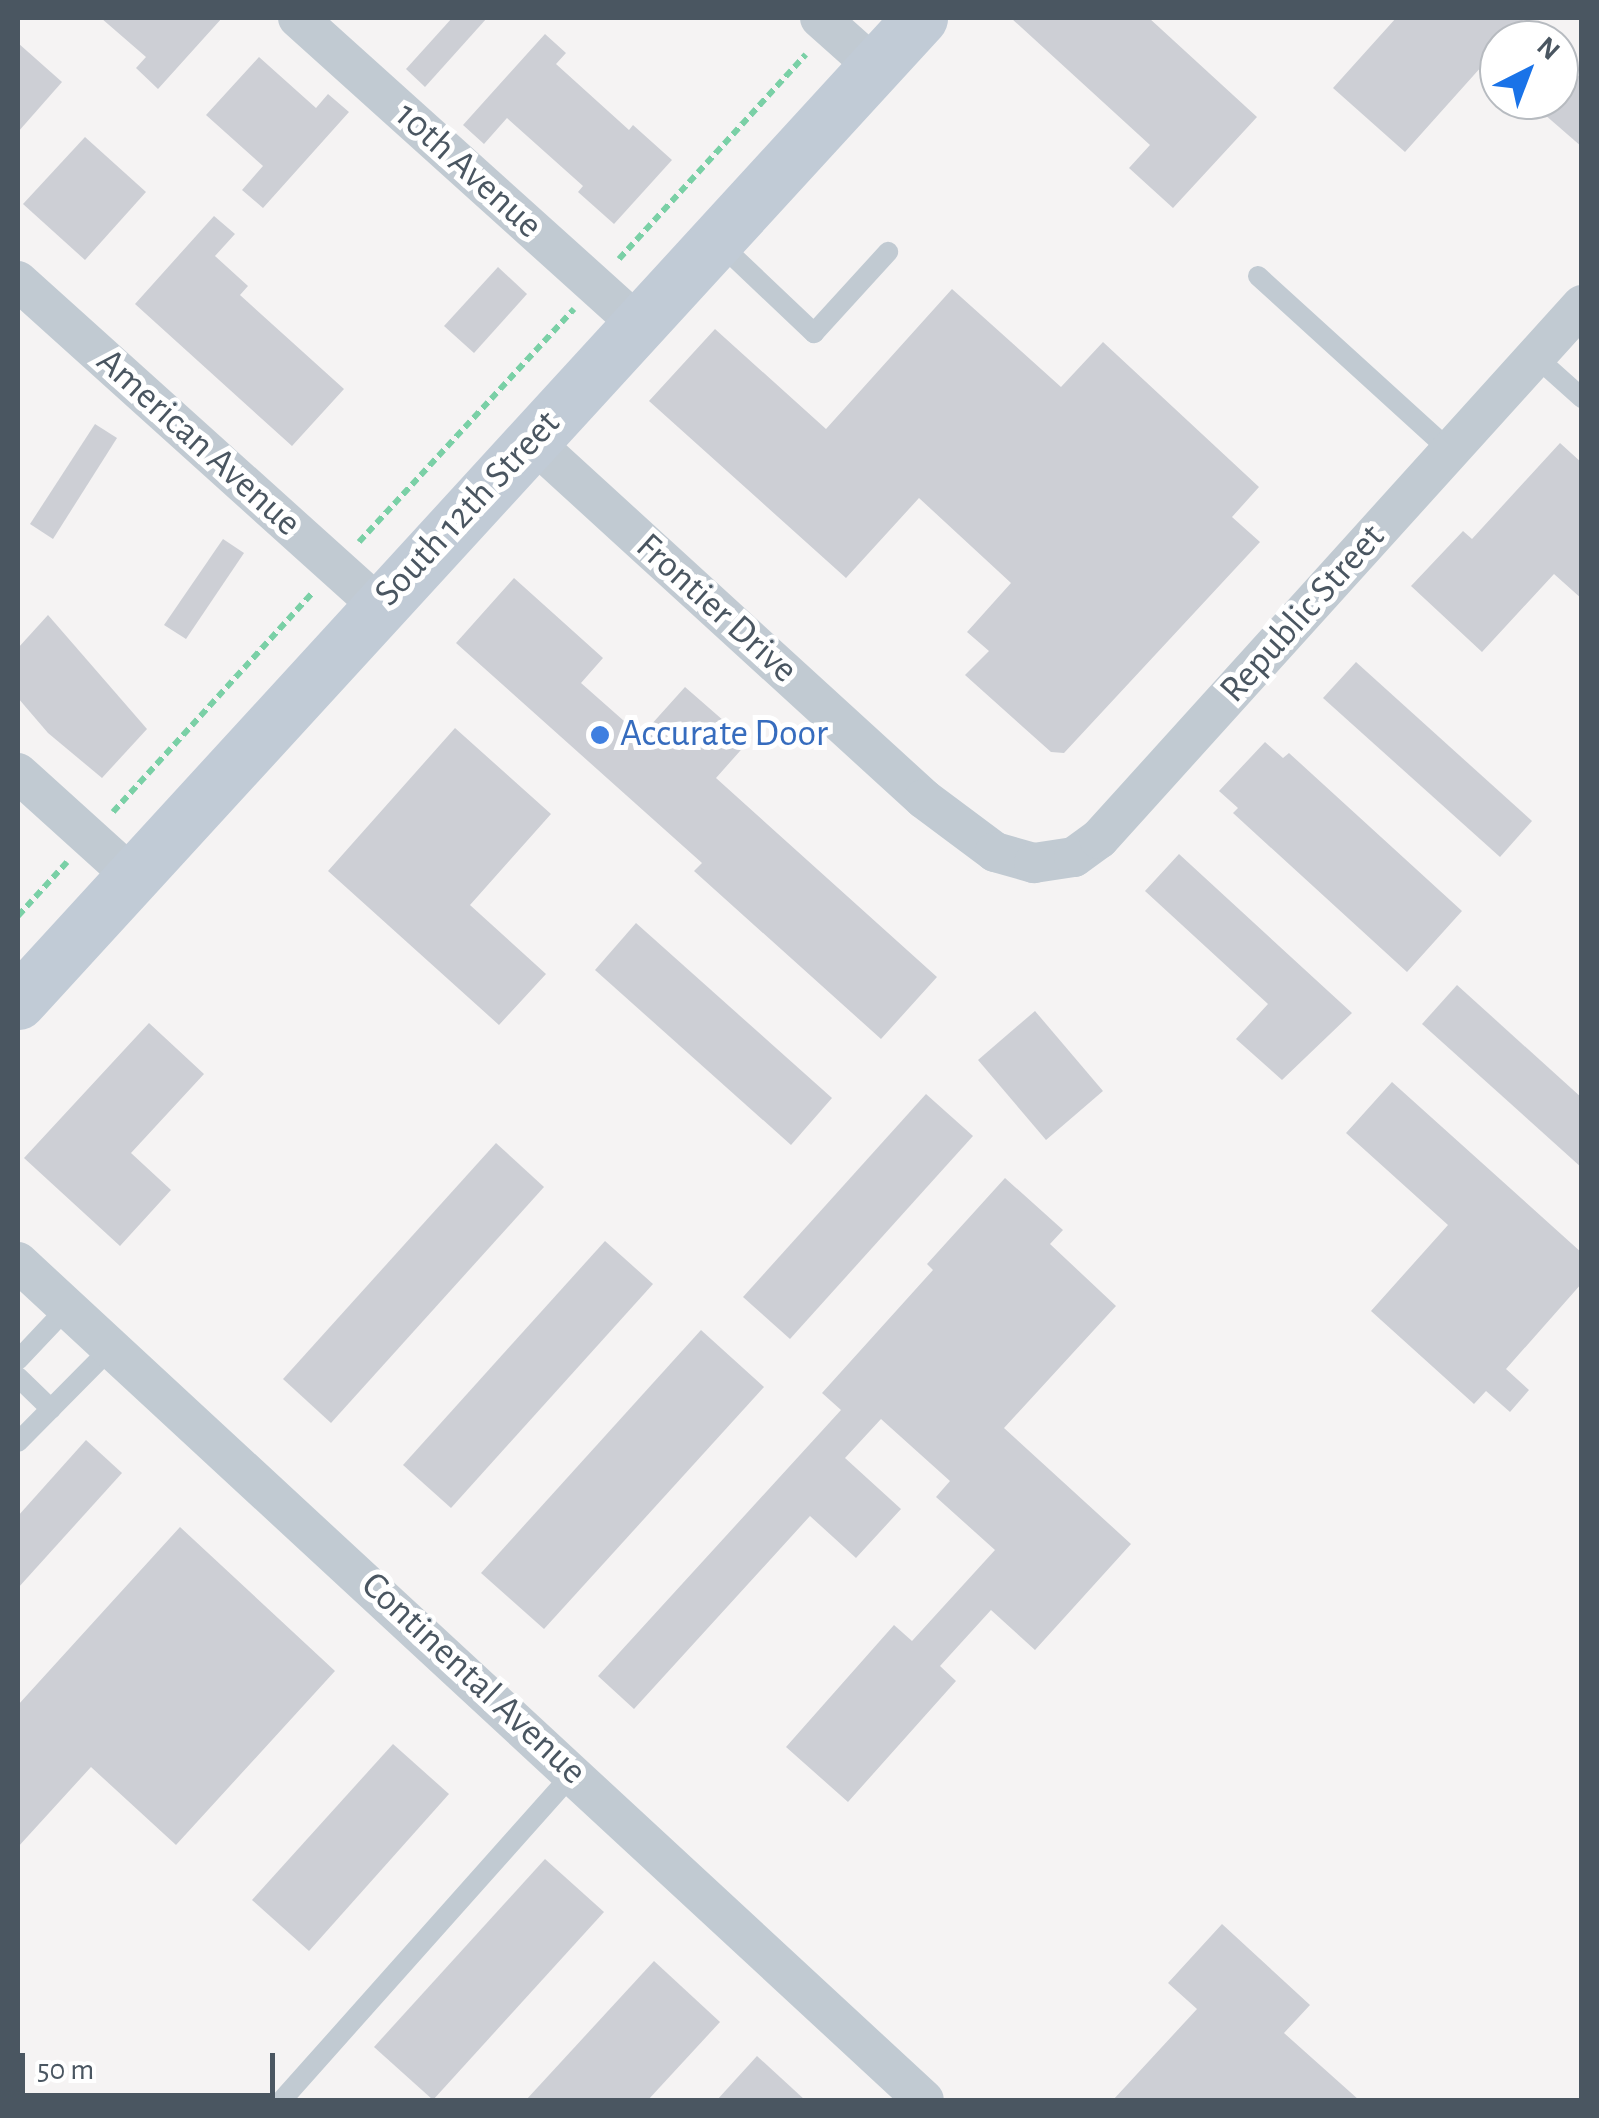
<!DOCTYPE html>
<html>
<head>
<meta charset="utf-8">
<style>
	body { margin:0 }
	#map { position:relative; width:1599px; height:2118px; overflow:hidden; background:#f5f3f3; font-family:"Alegreya Sans",sans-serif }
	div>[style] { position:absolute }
	.building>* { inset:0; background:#cdcfd5 }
	.path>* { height:6px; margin-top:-3px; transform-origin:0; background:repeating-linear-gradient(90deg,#7ad0a6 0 8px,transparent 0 13px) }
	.lane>* { height:20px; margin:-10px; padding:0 10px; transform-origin:10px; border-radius:10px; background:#c1cad2 }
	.street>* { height:40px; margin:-20px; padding:0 20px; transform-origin:20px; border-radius:20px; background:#c1cad2 }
	.secondary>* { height:55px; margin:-27.5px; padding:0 27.5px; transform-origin:27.5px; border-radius:27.5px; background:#c1cbd6 }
	.dots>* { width:28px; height:28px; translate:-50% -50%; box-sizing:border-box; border:5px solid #fff; border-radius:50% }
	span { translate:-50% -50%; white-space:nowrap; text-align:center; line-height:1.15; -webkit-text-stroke:10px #fff; paint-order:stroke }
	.street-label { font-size:38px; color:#4a5661 }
	.shop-label { font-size:38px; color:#366cbe }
	.left { translate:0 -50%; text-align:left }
	.frame { position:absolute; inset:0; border:20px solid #4a5661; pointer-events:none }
	.north { position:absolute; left:1479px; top:20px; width:100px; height:100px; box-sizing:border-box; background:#fff; border:2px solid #b7bbc0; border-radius:50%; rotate:42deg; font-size:28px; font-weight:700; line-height:40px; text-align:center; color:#4a5661 }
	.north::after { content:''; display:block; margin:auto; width:35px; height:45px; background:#1a73e8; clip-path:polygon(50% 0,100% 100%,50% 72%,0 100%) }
	.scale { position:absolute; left:20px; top:2053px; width:255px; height:45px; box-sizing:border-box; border:5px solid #4a5661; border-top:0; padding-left:12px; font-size:30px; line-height:35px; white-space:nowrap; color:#4a5661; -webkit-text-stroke:8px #fff; paint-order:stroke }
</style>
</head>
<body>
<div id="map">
	<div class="building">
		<div style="clip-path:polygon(101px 18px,222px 18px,158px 89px,136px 68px,146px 57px)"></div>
		<div style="clip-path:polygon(452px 18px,487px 18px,425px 87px,406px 69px)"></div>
		<div style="clip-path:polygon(1011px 18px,1149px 18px,1257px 117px,1173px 208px,1129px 168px,1150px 145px)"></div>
		<div style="clip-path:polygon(1396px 18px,1525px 18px,1505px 40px,1499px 40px,1499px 47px,1405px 152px,1333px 88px)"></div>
		<div style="clip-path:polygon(545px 34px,566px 53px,556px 64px,629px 130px,633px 125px,672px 160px,614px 224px,578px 192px,583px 186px,507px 118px,484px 144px,463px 125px)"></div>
		<div style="clip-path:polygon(18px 43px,62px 82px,18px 132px)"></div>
		<div style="clip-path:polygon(259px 57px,316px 108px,328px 94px,349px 112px,263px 208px,242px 190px,263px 166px,206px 115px)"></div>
		<div style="clip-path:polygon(1582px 72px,1582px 147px,1544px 114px)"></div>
		<div style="clip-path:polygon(85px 137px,146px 192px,85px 260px,23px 204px)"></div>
		<div style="clip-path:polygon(214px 216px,235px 234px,215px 256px,248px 286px,240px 295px,344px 389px,292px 446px,135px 304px)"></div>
		<div style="clip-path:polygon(498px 267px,527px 294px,474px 353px,444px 326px)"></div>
		<div style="clip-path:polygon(952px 289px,1061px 387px,1103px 342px,1259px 487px,1232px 517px,1260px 542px,1064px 753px,1051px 752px,965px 675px,989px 651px,967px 632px,1011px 583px,919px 498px,846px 578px,649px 401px,715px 329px,826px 429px)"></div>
		<div style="clip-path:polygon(95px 424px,117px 438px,53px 539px,30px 524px)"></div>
		<div style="clip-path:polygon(1560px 443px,1582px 463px,1582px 599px,1554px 574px,1482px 652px,1411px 586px,1463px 531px,1472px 539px)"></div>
		<div style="clip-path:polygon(223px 539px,244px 553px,186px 639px,164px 625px)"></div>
		<div style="clip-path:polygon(514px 578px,603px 658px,581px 683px,641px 736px,685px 687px,748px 742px,716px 778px,937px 977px,881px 1039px,694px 871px,702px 863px,456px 643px)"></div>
		<div style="clip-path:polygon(48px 615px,147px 729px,102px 778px,48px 733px,18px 698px,18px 648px)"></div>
		<div style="clip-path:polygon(1356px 662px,1532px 821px,1500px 857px,1323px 698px)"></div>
		<div style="clip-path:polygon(455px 728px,551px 814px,470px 905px,546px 974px,499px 1025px,328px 871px)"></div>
		<div style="clip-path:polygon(1265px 742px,1283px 758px,1289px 753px,1462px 911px,1407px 972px,1233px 813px,1238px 808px,1219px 791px)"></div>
		<div style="clip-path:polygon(1179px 854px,1352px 1013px,1282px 1080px,1236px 1039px,1268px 1004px,1145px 891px)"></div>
		<div style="clip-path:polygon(636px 923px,832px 1098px,791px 1145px,595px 970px)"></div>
		<div style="clip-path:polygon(1457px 985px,1582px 1098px,1582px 1168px,1422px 1024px)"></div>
		<div style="clip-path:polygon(1035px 1011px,1103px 1091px,1046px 1140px,978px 1060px)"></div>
		<div style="clip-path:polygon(149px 1023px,204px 1074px,131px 1153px,171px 1190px,120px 1246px,24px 1158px)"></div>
		<div style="clip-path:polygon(1392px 1082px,1582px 1253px,1582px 1283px,1506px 1369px,1529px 1390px,1510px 1412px,1486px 1391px,1474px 1404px,1371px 1311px,1448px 1225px,1346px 1133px)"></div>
		<div style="clip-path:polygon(926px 1094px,973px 1136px,790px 1339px,743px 1297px)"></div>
		<div style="clip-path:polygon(496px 1143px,544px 1187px,331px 1423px,283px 1379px)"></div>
		<div style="clip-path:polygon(1005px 1178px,1063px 1230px,1050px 1244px,1116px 1306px,1004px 1428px,1131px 1544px,1035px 1650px,991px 1610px,940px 1666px,956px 1681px,848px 1802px,786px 1747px,894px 1625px,912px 1641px,995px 1550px,936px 1497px,950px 1481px,881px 1419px,845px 1458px,901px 1509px,856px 1558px,810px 1516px,634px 1709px,598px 1676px,841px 1410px,822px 1393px,933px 1270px,927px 1264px)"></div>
		<div style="clip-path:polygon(605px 1241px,653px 1284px,451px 1508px,403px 1465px)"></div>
		<div style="clip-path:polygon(701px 1330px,764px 1387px,544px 1629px,481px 1573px)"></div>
		<div style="clip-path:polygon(86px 1440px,122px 1473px,18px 1588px,18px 1516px)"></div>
		<div style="clip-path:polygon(180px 1527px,335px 1671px,176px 1845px,91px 1767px,18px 1847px,18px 1705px)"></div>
		<div style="clip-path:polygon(393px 1744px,449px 1794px,309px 1951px,252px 1900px)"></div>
		<div style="clip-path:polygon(545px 1859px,604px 1912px,433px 2100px,374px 2047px)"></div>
		<div style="clip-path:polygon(1222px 1924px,1310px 2005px,1284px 2033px,1359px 2100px,1113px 2100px,1197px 2009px,1168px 1983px)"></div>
		<div style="clip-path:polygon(654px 1961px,720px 2022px,648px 2100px,526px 2100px)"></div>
		<div style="clip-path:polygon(757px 2056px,805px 2100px,717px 2100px)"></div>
	</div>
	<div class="path">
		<div style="left:619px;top:259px;width:277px;rotate:-47.6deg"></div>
		<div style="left:359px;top:542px;width:317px;rotate:-47.3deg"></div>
		<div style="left:113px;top:812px;width:297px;rotate:-47.7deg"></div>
		<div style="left:18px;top:916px;width:73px;rotate:-47.8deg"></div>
	</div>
	<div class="lane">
		<div style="left:717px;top:241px;width:134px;rotate:43.5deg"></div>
		<div style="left:814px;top:333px;width:110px;rotate:-47.6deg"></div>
		<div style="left:1258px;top:276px;width:260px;rotate:42.3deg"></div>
		<div style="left:1535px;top:356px;width:63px;rotate:41.8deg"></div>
		<div style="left:18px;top:1360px;width:73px;rotate:-46.7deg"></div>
		<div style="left:18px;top:1377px;width:46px;rotate:44.1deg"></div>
		<div style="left:18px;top:1442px;width:134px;rotate:-45.3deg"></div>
		<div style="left:282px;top:2100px;width:439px;rotate:-48.3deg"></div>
	</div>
	<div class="street">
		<div style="left:298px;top:18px;width:457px;rotate:42deg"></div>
		<div style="left:820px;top:18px;width:74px;rotate:41.7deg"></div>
		<div style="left:18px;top:281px;width:486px;rotate:42deg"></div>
		<div style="left:531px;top:440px;width:532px;rotate:42.41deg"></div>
		<div style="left:924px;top:799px;width:89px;rotate:36.7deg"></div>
		<div style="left:995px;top:852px;width:41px;rotate:15.8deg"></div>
		<div style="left:1034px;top:863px;width:40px;rotate:-8.5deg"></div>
		<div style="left:1074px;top:857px;width:31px;rotate:-36deg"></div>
		<div style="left:1099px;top:839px;width:720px;rotate:-47.87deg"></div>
		<div style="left:18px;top:773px;width:154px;rotate:42.1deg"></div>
		<div style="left:18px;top:1262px;width:1234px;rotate:42.77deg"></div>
	</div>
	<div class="secondary">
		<div style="left:18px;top:1002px;width:1335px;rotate:-47.49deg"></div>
	</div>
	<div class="dots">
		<div style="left:600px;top:735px;background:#3f7fe0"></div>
	</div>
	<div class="street-label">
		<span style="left:468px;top:171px;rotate:42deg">10th Avenue</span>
		<span style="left:198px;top:443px;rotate:42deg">American Avenue</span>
		<span style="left:468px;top:509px;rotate:-47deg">South 12th Street</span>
		<span style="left:716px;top:609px;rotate:42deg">Frontier Drive</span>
		<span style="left:1303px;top:614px;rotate:-48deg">Republic Street</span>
		<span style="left:473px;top:1679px;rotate:43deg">Continental Avenue</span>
	</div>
	<div class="shop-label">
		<span class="left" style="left:620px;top:735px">Accurate Door</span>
	</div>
	<div class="frame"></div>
	<div class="north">N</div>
	<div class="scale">50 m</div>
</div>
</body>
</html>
